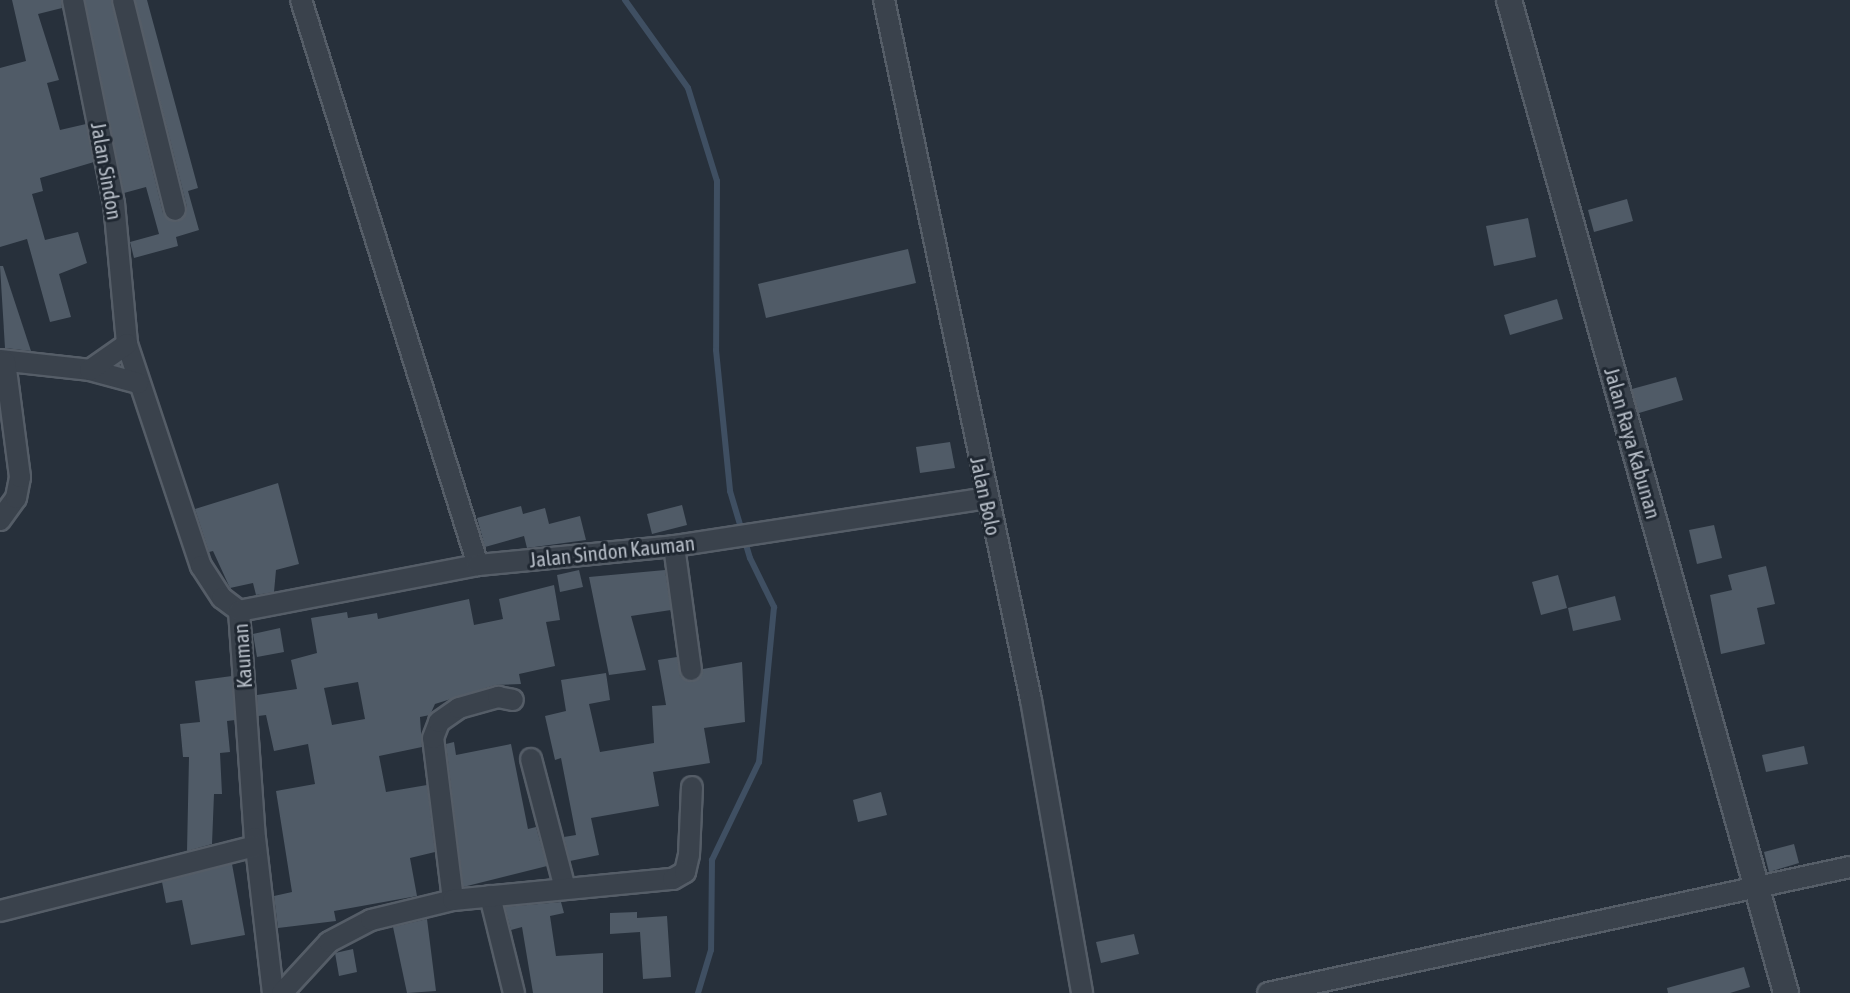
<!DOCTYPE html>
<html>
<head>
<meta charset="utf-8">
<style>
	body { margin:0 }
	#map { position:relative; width:1850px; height:993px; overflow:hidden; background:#27303b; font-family:"Asap Condensed",sans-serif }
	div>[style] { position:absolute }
	.stream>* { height:6px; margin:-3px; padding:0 3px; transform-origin:3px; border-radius:3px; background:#3f4f62 }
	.building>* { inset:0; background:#505b67 }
	.roads { filter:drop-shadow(2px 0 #555d67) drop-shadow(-2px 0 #555d67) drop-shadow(0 2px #555d67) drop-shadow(0 -2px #555d67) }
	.minor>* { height:20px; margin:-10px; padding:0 10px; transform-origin:10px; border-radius:10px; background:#3a424c }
	.tertiary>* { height:24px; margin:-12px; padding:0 12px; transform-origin:12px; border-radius:12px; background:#3a424c }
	span { translate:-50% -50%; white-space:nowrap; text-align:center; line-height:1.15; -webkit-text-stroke:6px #1f2731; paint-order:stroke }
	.street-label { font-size:21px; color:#b6bdc7 }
</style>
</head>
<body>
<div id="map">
	<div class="stream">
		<div style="left:625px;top:0;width:108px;rotate:54.4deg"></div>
		<div style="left:688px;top:88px;width:97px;rotate:72.7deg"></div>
		<div style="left:717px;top:181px;width:169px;rotate:90.3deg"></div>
		<div style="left:716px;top:350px;width:142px;rotate:84.3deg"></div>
		<div style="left:730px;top:491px;width:70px;rotate:73.4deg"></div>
		<div style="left:750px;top:558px;width:55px;rotate:63.9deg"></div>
		<div style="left:774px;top:607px;width:156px;rotate:95.5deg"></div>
		<div style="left:759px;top:762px;width:109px;rotate:115.6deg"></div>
		<div style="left:712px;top:860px;width:90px;rotate:90.6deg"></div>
		<div style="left:711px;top:950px;width:45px;rotate:106.8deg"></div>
	</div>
	<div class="building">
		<div style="clip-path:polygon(12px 0,61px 0,62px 8px,38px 14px,59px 80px,47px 83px,60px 130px,86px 124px,94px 162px,40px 178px,43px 191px,32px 194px,45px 240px,78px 232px,87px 263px,59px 274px,71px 317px,50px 322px,27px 239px,0 247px,0 68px,26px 61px)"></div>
		<div style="clip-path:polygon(85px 0,111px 0,163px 213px,177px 222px,187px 207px,135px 0,147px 0,198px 188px,188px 191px,199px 230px,176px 237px,178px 246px,134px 258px,130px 242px,159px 234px,146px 187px,124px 193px)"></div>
		<div style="clip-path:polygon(1627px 199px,1633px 221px,1594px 232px,1588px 210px)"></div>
		<div style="clip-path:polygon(1528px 218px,1536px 257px,1494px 266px,1486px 226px)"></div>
		<div style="clip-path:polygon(908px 249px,916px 283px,766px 318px,758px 284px)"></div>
		<div style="clip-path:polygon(0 266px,3px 266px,31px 351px,5px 348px)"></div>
		<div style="clip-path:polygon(1557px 299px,1563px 319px,1510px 335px,1504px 315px)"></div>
		<div style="clip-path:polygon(1676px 377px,1683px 400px,1639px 413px,1632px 389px)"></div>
		<div style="clip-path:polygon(950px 442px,955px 468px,920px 473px,916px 447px)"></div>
		<div style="clip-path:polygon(278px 483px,299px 564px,276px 570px,274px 592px,256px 595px,253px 583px,230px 588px,213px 551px,209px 552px,195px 509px)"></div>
		<div style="clip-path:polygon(682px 505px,687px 525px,652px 534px,647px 514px)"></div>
		<div style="clip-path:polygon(521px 506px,523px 514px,545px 508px,549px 524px,580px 516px,586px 540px,527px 548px,524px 536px,485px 547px,477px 518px)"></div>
		<div style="clip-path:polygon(1714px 525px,1722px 558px,1697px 564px,1689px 530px)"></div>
		<div style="clip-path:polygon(1766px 566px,1775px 604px,1757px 608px,1765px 644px,1721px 654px,1710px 595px,1732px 590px,1728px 575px)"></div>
		<div style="clip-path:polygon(579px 570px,583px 587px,560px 592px,557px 575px)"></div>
		<div style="clip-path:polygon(665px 570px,671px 610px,631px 616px,646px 670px,609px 675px,589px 577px)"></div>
		<div style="clip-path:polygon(1558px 575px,1567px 608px,1541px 615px,1532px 582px)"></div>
		<div style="clip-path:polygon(evenodd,554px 585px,560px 620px,546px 622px,555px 666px,519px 674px,521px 684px,495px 685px,435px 704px,430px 715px,420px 717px,422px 747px,379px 756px,386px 792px,427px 785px,435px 852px,410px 858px,417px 896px,334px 911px,336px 921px,278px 928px,274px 896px,292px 892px,276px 791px,315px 784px,308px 744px,274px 751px,266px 715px,258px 716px,257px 695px,297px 689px,291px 660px,317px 653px,311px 618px,347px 612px,348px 618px,377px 613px,378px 619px,469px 599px,474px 625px,503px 619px,499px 599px,554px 585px,358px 682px,365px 719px,332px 725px,324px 688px,358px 682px)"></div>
		<div style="clip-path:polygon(1615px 596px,1621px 620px,1573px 631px,1568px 608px)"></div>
		<div style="clip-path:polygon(280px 628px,284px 652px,257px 657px,253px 634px)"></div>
		<div style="clip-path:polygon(677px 657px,681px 677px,692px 682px,703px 669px,742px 662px,745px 722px,704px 728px,710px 763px,653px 772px,659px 806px,591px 818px,599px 855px,570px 861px,564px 837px,576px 835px,561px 758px,555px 760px,545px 716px,566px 711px,561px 680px,606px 673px,610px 700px,589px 704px,600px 752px,654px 743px,652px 706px,666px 705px,658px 660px)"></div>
		<div style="clip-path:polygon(232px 676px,235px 720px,227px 721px,230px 752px,220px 753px,222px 794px,214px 794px,212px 844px,187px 851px,189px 757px,183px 757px,180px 724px,200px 722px,195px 681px)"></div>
		<div style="clip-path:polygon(454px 742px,456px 755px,511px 744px,528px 829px,536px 827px,547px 866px,463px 887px,446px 744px)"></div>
		<div style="clip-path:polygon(1804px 746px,1808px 764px,1766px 772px,1762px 755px)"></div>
		<div style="clip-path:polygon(881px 792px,887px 815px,858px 822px,853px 800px)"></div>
		<div style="clip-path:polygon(1794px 844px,1799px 863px,1769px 872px,1764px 852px)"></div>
		<div style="clip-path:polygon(232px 864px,245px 935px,191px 945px,182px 900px,166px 903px,162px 882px)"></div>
		<div style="clip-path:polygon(561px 902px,564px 913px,550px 916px,556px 956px,603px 953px,603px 993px,533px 993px,522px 927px,511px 930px,505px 907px)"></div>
		<div style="clip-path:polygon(637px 912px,637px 918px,667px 916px,671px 977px,643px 979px,640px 932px,610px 934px,610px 913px)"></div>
		<div style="clip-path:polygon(427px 919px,436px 991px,407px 993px,393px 927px)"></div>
		<div style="clip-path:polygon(1134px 934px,1139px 954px,1101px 963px,1096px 942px)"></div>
		<div style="clip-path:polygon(353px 949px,357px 972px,339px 976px,335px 953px)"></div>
		<div style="clip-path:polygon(1744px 967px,1750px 987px,1730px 993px,1668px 993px,1667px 988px)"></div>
	</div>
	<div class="roads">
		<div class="minor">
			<div style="left:73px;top:0;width:207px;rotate:78.6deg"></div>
			<div style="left:114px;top:203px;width:142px;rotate:84.7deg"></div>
			<div style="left:127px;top:344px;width:234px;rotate:71.6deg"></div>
			<div style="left:201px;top:566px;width:38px;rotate:57deg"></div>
			<div style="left:222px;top:598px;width:21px;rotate:37deg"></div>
			<div style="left:239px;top:611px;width:228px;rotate:86deg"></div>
			<div style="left:255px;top:838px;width:156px;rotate:83.4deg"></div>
			<div style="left:123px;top:0;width:216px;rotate:76.1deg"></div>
			<div style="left:301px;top:0;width:592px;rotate:72.61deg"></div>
			<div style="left:884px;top:0;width:715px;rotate:78.14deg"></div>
			<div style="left:1031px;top:700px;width:297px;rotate:80.1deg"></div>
			<div style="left:0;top:360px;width:91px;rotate:6.3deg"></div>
			<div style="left:90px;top:370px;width:50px;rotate:15.2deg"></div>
			<div style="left:90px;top:370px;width:45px;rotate:-35.1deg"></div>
			<div style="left:0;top:520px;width:27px;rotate:-54deg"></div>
			<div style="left:16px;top:498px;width:21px;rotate:-79deg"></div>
			<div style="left:20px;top:477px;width:116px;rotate:-97.4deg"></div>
			<div style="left:674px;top:546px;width:125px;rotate:82.2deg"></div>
			<div style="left:239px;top:611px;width:243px;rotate:-10.9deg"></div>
			<div style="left:478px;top:565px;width:197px;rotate:-5.5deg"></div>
			<div style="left:674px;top:546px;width:316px;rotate:-8.7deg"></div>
			<div style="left:531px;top:759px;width:134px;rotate:75.3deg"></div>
			<div style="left:490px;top:896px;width:100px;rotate:76.1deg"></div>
			<div style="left:453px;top:900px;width:163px;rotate:-97deg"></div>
			<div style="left:433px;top:738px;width:17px;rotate:-69deg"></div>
			<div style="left:439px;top:722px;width:24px;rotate:-35deg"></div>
			<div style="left:459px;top:708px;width:41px;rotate:-15.8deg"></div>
			<div style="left:498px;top:697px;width:15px;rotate:11deg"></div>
			<div style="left:0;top:911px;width:263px;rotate:-14.3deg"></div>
			<div style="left:282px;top:993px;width:69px;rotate:-47.3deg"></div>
			<div style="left:329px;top:942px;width:47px;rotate:-27.6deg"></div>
			<div style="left:371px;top:920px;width:84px;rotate:-13.7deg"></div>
			<div style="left:453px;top:900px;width:221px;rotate:-5.5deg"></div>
			<div style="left:673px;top:879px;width:14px;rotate:-30deg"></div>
			<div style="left:685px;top:872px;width:17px;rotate:-77deg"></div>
			<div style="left:689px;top:855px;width:68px;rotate:-87.5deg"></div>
			<div style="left:1268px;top:993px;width:595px;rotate:-12.22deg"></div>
		</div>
		<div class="tertiary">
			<div style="left:1509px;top:0;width:1031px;rotate:74.41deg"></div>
		</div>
	</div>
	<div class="street-label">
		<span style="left:107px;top:171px;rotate:80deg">Jalan Sindon</span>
		<span style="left:1633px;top:443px;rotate:74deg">Jalan Raya Kabunan</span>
		<span style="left:986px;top:496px;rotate:78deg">Jalan Bolo</span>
		<span style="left:612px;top:551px;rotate:-6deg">Jalan Sindon Kauman</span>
		<span style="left:242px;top:656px;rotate:-94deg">Kauman</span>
	</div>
</div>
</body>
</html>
